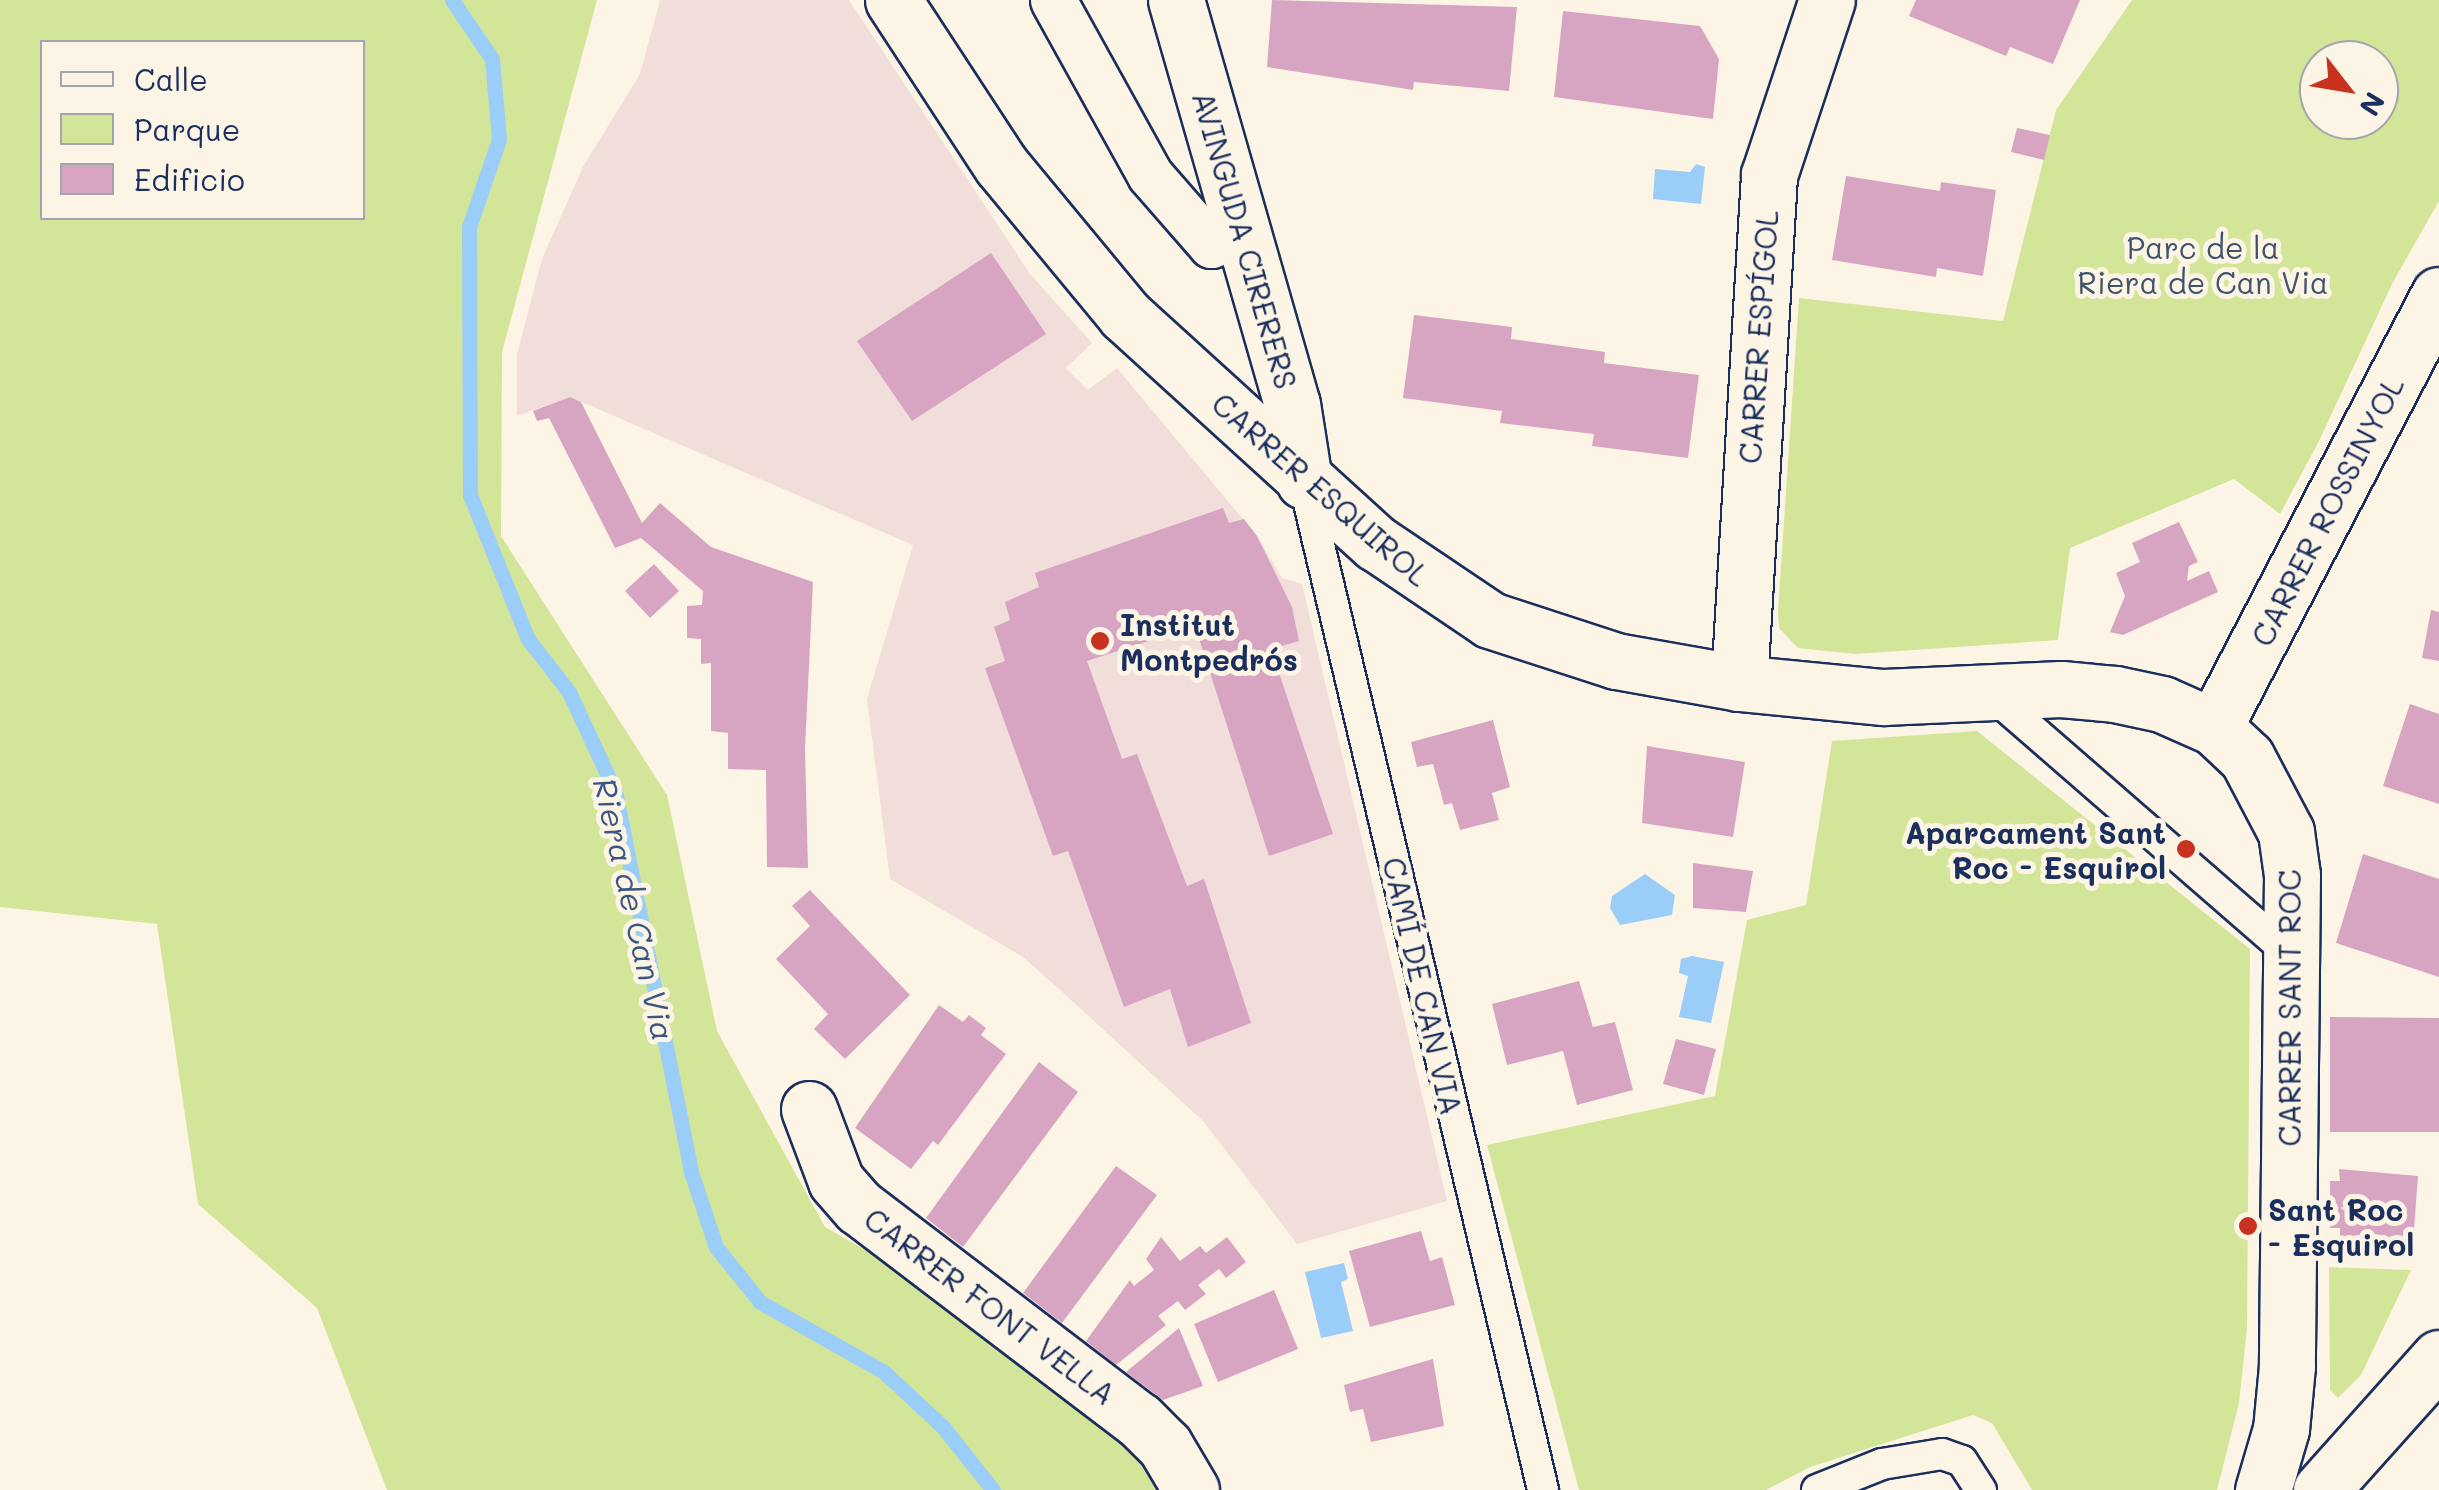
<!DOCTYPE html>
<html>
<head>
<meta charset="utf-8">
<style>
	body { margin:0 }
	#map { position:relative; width:2439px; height:1490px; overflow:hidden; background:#fcf5e5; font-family:Mali,sans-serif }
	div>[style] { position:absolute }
	.built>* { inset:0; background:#f1ddda }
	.green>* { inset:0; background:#d3e599 }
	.water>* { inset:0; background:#9acdf7 }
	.stream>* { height:15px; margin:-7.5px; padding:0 7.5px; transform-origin:7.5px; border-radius:7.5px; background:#9acdf7 }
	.building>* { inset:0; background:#d7a5c1 }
	.roads { filter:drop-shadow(2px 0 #1b2f5e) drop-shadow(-2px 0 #1b2f5e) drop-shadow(0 2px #1b2f5e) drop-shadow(0 -2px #1b2f5e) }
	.service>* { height:30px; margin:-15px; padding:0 15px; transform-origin:15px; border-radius:15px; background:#fcf5e5 }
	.pedestrian>* { height:45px; margin:-22.5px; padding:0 22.5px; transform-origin:22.5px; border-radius:22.5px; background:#fcf5e5 }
	.minor>* { height:55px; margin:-27.5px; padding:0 27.5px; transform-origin:27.5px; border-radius:27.5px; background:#fcf5e5 }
	.dots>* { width:28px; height:28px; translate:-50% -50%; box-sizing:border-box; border:5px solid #fcf5e5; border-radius:50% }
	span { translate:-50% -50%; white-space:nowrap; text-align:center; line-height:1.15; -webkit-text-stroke:10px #fcf5e5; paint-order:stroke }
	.street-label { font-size:30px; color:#1b2f5e }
	.park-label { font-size:30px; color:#40536a }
	.poi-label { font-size:30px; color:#1b2f5e; font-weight:700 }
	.left { translate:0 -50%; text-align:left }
	.right { translate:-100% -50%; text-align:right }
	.water-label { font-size:32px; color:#3b5684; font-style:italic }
	.legend { position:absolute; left:40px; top:40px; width:325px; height:180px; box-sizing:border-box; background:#fcf5e5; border:2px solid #a2a6af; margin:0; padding:12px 18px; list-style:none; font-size:30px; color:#1b2f5e }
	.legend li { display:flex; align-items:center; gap:20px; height:50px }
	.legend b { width:50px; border:2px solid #a2a6af }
	.north { position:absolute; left:2299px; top:40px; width:100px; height:100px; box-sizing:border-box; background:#fcf5e5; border:2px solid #a2a6af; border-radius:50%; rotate:121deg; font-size:28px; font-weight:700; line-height:40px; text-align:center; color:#1b2f5e }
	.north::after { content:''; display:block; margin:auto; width:35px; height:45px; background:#c8321e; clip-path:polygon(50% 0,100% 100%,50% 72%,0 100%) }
</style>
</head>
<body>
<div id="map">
	<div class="built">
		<div style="clip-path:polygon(660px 0,849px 0,1030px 274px,1092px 343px,1066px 368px,1088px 390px,1117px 368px,1257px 536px,1282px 578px,1302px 584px,1447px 1201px,1297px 1244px,1204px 1122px,1069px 998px,1023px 957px,890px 879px,867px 699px,913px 545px,570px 397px,517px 416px,517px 354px,542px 259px,583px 167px,640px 74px)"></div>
	</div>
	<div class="green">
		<div style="clip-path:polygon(evenodd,0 0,597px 0,502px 352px,501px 536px,667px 795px,717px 1031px,825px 1227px,959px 1304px,1133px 1435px,1167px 1490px,387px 1490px,317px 1308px,198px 1204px,157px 924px,0 907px,0 0,42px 42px,362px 42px,362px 218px,42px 218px,42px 42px)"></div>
		<div style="clip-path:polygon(evenodd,2132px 0,2439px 0,2439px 201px,2393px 282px,2319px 441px,2280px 514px,2234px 479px,2070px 548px,2058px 640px,1855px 654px,1798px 648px,1779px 628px,1778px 611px,1799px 298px,2003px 321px,2056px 110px,2132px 0,2319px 60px,2379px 60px,2379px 120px,2319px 120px,2319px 60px)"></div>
		<div style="clip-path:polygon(1977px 731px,2250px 949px,2247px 1329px,2239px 1403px,2217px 1490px,2032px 1490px,1992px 1423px,1973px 1415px,1810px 1467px,1766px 1490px,1579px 1490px,1487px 1145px,1715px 1096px,1747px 920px,1806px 905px,1832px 741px)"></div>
		<div style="clip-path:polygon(2329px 1267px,2411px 1270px,2361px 1375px,2338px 1398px,2330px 1390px)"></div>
	</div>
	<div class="water">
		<div style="clip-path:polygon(1696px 164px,1705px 167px,1701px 204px,1653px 199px,1655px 169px,1690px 172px)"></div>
		<div style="clip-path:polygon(1645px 874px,1675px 895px,1672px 915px,1620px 925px,1610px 908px,1612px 896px)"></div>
		<div style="clip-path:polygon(1692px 956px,1724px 962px,1711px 1023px,1679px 1017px,1688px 976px,1679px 973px,1681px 959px)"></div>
		<div style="clip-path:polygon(1344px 1263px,1348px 1279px,1341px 1282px,1353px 1331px,1321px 1338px,1305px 1272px)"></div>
	</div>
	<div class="stream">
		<div style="left:452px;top:0;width:71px;rotate:55.9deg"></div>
		<div style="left:492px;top:59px;width:80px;rotate:85deg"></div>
		<div style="left:499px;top:139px;width:93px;rotate:108.8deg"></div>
		<div style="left:469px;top:227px;width:268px;rotate:89.8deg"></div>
		<div style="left:470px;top:495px;width:155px;rotate:68.1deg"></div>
		<div style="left:528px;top:639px;width:67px;rotate:52.3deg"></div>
		<div style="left:569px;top:692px;width:109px;rotate:65.1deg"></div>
		<div style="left:615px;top:791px;width:392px;rotate:78.7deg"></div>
		<div style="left:692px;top:1175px;width:76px;rotate:71.6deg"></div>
		<div style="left:716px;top:1247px;width:70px;rotate:51.3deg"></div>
		<div style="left:760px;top:1302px;width:142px;rotate:29.4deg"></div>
		<div style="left:884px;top:1372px;width:81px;rotate:43deg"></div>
		<div style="left:943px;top:1427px;width:80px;rotate:51.6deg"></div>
	</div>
	<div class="building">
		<div style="clip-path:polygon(1272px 0,1517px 7px,1509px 91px,1414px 82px,1413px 90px,1267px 67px)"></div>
		<div style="clip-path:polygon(1916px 0,2080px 0,2053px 64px,2010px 47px,2006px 56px,1909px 16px)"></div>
		<div style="clip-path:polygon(1563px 11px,1700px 26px,1719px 59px,1713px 119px,1554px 97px)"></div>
		<div style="clip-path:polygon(2017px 128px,2050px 135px,2044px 160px,2011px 152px)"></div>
		<div style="clip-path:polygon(1846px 176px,1940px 191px,1941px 182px,1996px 190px,1983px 276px,1937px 268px,1936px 277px,1832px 260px)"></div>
		<div style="clip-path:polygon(991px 253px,1046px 334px,912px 421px,857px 341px)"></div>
		<div style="clip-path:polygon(1414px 315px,1512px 327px,1511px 339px,1605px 352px,1604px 363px,1699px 375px,1688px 458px,1592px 446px,1594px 434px,1500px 423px,1502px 411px,1403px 398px)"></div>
		<div style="clip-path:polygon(570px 397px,581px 402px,642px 523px,660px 503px,711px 547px,813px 582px,805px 749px,808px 868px,767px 867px,766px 770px,728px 769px,728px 733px,711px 731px,711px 663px,701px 664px,701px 639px,687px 638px,687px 606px,702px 605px,703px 591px,641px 538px,615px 548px,549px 418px,537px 421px,533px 411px)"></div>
		<div style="clip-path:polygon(1223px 508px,1229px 523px,1244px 519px,1257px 536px,1292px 607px,1299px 641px,1271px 649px,1333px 834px,1269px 856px,1195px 626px,1087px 661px,1122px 759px,1137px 754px,1187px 886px,1204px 879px,1251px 1023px,1188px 1047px,1170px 989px,1124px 1007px,1068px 851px,1053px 856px,985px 668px,1005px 661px,994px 627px,1010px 620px,1005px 602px,1039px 587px,1035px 573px)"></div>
		<div style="clip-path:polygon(2179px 522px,2198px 562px,2189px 566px,2187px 581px,2209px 571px,2218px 592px,2123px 635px,2110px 632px,2125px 596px,2116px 573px,2140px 562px,2132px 543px)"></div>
		<div style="clip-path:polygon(654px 564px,679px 591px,650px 618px,625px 591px)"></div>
		<div style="clip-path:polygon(2431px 610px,2439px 612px,2439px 661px,2422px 658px)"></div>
		<div style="clip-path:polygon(2410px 704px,2439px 714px,2439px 804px,2383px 786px)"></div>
		<div style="clip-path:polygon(1493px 720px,1510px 787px,1492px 793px,1499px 820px,1460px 830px,1452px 803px,1444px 805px,1433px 764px,1417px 767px,1411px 742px)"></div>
		<div style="clip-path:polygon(1647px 746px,1745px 762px,1733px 837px,1642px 823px)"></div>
		<div style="clip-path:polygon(2363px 854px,2439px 879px,2439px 977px,2336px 943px)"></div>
		<div style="clip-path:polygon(1693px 863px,1753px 871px,1746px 912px,1693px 908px)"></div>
		<div style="clip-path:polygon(810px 890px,910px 995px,845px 1059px,814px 1029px,828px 1014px,776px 959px,810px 926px,792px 906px)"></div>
		<div style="clip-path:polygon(1579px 981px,1593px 1027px,1615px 1022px,1633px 1090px,1577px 1105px,1563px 1051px,1507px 1065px,1492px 1004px)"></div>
		<div style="clip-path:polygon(939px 1005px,963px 1022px,969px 1015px,986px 1028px,981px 1035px,1006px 1054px,938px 1145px,933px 1141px,911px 1169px,855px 1128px)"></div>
		<div style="clip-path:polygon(2330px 1017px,2439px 1018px,2439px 1132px,2330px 1132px)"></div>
		<div style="clip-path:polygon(1676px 1039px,1716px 1049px,1704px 1095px,1663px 1084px)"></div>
		<div style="clip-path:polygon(1039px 1062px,1078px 1092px,963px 1247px,926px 1218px)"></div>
		<div style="clip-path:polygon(1116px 1166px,1157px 1195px,1062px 1323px,1023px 1293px)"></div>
		<div style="clip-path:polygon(2339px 1169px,2418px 1176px,2413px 1243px,2340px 1243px,2340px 1228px,2330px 1228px,2330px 1181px,2340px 1181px)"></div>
		<div style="clip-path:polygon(1421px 1231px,1430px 1261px,1442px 1257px,1455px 1305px,1370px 1327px,1349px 1251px)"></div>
		<div style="clip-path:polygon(1161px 1237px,1180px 1261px,1200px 1246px,1206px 1253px,1227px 1237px,1246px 1262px,1226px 1278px,1219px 1269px,1198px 1285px,1206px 1294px,1185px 1310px,1178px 1301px,1158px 1316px,1166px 1325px,1116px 1365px,1086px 1341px,1130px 1280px,1134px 1286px,1154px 1270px,1146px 1259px)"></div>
		<div style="clip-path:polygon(1274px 1290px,1298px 1349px,1218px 1382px,1194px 1324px)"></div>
		<div style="clip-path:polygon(1179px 1328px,1203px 1386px,1163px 1400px,1126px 1372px)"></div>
		<div style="clip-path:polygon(1433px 1359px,1444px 1426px,1371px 1442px,1363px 1409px,1350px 1412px,1344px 1385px)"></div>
	</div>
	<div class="roads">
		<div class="service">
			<div style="left:1305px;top:486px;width:1032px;rotate:76.66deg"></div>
			<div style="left:1990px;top:693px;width:401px;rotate:41deg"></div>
			<div style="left:1817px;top:1490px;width:70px;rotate:-21.8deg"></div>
			<div style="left:1882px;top:1464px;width:61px;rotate:-9.5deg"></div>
			<div style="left:1942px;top:1454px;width:21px;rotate:19deg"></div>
			<div style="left:1962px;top:1461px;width:35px;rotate:57deg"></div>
		</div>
		<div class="pedestrian">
			<div style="left:1053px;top:0;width:200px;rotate:61deg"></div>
			<div style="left:1150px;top:175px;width:93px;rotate:48.9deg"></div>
			<div style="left:1211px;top:245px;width:34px;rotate:-21deg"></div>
		</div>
		<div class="minor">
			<div style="left:893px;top:0;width:197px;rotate:56.8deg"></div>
			<div style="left:1001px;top:165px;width:195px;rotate:50.4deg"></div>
			<div style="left:1125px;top:315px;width:339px;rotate:42.3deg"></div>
			<div style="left:1376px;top:543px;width:138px;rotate:34deg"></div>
			<div style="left:1490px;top:620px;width:133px;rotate:18deg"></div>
			<div style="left:1616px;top:661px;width:125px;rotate:10.1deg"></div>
			<div style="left:1739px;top:683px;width:145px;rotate:5.6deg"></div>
			<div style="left:1883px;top:697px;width:178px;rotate:-2.6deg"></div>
			<div style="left:2061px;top:689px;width:54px;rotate:5.3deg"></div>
			<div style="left:2115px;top:694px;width:48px;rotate:12deg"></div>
			<div style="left:2162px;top:704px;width:57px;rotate:23.9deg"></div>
			<div style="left:2214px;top:727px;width:45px;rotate:43.2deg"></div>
			<div style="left:2247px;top:758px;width:84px;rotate:62.2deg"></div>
			<div style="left:2286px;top:832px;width:43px;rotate:82.1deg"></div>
			<div style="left:2292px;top:875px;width:491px;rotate:90.6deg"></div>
			<div style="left:2287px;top:1366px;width:63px;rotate:95.4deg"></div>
			<div style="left:2281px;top:1429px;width:64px;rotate:106.4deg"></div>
			<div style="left:1176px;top:0;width:420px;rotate:74deg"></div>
			<div style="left:1292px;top:404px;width:78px;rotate:81.1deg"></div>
			<div style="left:1739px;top:683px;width:509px;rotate:-86.62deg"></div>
			<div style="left:1769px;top:175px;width:184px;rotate:-71.7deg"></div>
			<div style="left:2214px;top:727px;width:487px;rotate:-62.5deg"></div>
			<div style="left:809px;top:1109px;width:77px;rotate:69.4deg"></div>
			<div style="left:836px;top:1181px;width:35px;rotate:49deg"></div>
			<div style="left:859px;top:1207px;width:352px;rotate:37.3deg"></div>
			<div style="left:1139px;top:1420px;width:37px;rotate:45deg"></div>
			<div style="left:1165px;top:1446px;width:51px;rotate:59.4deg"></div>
			<div style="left:2321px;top:1490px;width:177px;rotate:-48.2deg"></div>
		</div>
	</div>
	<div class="dots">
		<div style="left:1100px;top:641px;background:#c8321e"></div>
		<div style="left:2186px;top:849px;background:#c8321e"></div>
		<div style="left:2248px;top:1226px;background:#c8321e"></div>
	</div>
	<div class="street-label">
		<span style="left:1245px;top:240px;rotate:74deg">AVINGUDA CIRERERS</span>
		<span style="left:1758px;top:337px;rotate:-86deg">CARRER ESPÍGOL</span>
		<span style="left:1321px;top:489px;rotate:41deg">CARRER ESQUIROL</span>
		<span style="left:2327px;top:511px;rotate:-63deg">CARRER ROSSINYOL</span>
		<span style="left:1423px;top:986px;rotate:77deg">CAMÍ DE CAN VIA</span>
		<span style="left:2289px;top:1008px;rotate:-90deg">CARRER SANT ROC</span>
		<span style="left:990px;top:1306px;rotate:37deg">CARRER FONT VELLA</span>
	</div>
	<div class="park-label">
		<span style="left:2203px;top:264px">Parc de la<br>Riera de Can Via</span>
	</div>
	<div class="poi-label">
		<span class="left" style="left:1120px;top:641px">Institut<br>Montpedrós</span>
		<span class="right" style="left:2166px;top:849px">Aparcament Sant<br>Roc - Esquirol</span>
		<span class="left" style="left:2268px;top:1226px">Sant Roc<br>- Esquirol</span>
	</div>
	<div class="water-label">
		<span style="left:635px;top:909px;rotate:77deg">Riera de Can Via</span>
	</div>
	<ul class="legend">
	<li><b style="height:12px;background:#fcf5e5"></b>Calle</li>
	<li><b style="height:28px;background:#d3e599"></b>Parque</li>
	<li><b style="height:28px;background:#d7a5c1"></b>Edificio</li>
	</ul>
	<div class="north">N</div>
</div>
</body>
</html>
